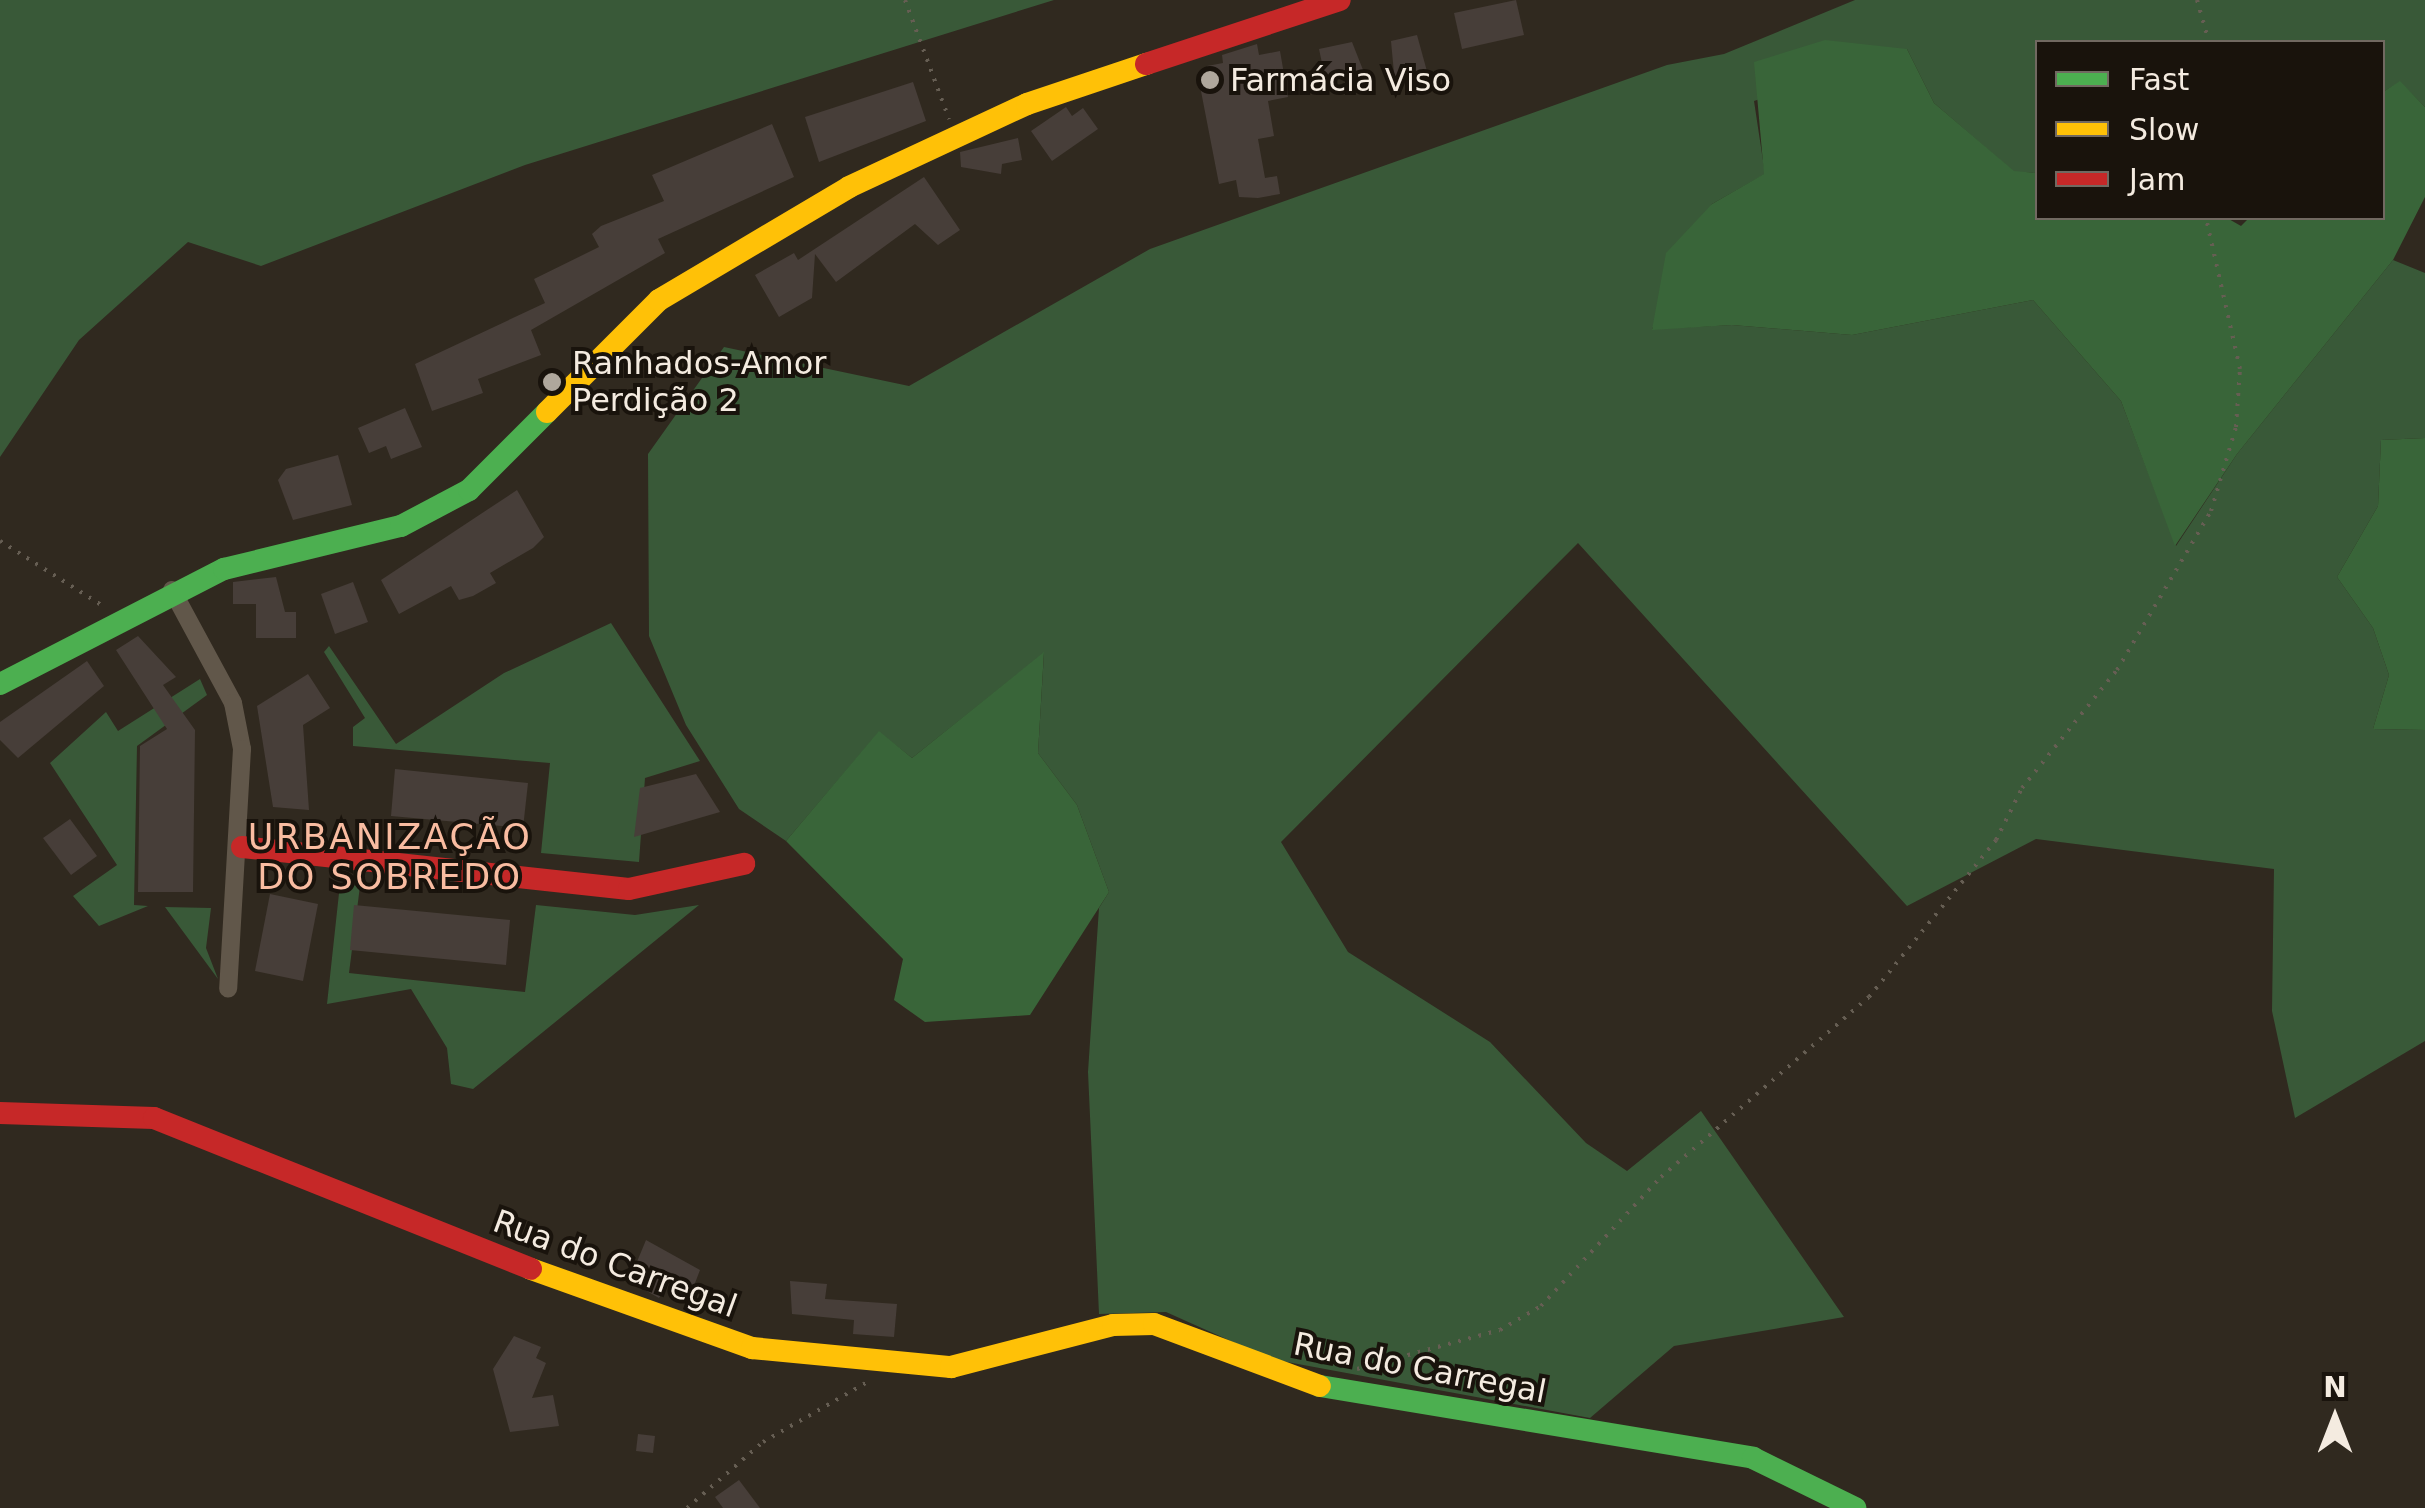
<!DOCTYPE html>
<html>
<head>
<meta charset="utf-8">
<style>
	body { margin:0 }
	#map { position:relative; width:2425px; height:1508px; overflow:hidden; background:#30291f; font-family:"DejaVu Sans",sans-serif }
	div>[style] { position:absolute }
	.green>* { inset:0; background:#395938 }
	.forest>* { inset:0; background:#396539 }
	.building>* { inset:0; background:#473e39 }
	.path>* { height:4px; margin-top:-2px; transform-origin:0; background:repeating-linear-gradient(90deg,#665e53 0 2.5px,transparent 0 10.5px) }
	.street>* { height:18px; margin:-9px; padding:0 9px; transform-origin:9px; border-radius:9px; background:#61574a }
	.fast>* { height:22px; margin:-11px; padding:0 11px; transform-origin:11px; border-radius:11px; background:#4caf50 }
	.slow>* { height:22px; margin:-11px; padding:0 11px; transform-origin:11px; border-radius:11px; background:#ffc107 }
	.jam>* { height:22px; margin:-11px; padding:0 11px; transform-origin:11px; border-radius:11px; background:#c62828 }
	.dots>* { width:28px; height:28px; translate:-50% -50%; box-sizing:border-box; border:5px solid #19130c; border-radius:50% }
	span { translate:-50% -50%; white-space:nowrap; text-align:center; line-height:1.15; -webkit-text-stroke:8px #19130c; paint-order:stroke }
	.poi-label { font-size:32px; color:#f4ebe0 }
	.left { translate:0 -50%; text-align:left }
	.street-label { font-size:32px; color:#f4ebe0 }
	.neighbourhood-label { font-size:35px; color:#f9bca1; letter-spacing:2.5px }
	.legend { position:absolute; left:2035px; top:40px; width:350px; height:180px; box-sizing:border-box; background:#19130c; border:2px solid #716961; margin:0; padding:12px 18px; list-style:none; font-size:30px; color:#f4ebe0 }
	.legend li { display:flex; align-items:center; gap:20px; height:50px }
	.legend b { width:50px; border:2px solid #716961 }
	.north { position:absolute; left:2285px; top:1368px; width:100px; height:100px; -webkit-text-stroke:8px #19130c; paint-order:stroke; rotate:0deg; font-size:28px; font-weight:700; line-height:40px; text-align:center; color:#f4ebe0 }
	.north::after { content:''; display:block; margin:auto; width:35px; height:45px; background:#f4ebe0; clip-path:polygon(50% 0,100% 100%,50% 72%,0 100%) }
</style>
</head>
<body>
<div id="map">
	<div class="green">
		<div style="clip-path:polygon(0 0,1054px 0,525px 165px,261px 266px,188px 242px,79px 340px,0 457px)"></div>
		<div style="clip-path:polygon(1855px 0,2425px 0,2425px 107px,2400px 82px,2383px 92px,2382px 42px,2038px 42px,2037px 173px,2014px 172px,1934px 103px,1907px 49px,1754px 101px,1765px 174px,1712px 204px,1652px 329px,1732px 325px,1852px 335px,2033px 300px,2121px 401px,2176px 546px,2237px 454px,2393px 260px,2425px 273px,2425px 438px,2381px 440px,2378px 506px,2337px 577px,2373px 628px,2389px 675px,2373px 729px,2425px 730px,2425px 1041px,2295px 1118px,2272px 1011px,2274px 869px,2036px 839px,1907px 906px,1578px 543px,1281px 842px,1348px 952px,1490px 1042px,1586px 1143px,1627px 1171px,1701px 1111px,1844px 1317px,1674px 1346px,1590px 1418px,1271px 1359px,1166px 1312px,1099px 1314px,1088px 1072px,1099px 908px,1109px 892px,1077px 805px,1038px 753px,1044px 653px,912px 758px,879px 732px,786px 841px,739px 809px,686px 725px,649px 636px,648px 454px,724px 347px,909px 386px,1150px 249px,1667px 65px,1724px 54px)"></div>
		<div style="clip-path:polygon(611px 623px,700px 761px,645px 778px,639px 862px,541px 853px,550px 763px,353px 746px,353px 727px,365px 718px,324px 652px,329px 646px,396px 744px,504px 673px)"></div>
		<div style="clip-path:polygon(200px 679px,207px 695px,137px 746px,134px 905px,148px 906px,99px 926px,73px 896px,117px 865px,50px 763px,106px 712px,118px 731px)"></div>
		<div style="clip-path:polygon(340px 884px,360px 886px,349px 973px,525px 992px,536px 905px,635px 915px,699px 905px,473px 1089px,451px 1084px,447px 1048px,411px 989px,327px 1004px)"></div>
		<div style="clip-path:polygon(165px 907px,211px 908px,206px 948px,218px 979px)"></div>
	</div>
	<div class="forest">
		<div style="clip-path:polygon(1825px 40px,1907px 49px,1934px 103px,2014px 171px,2037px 173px,2038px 218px,2227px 218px,2241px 226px,2249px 218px,2382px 218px,2383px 92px,2400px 81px,2425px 107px,2425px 197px,2393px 260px,2237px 454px,2175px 546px,2121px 401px,2033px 300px,1852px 335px,1732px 325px,1652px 330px,1666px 253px,1712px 204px,1764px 174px,1754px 62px)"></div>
		<div style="clip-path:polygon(2425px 438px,2425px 730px,2373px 729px,2389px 675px,2373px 628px,2337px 577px,2378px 506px,2381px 440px)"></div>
		<div style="clip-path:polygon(1044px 652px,1038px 753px,1077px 805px,1109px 892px,1030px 1015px,925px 1022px,894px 1000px,903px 959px,786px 841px,879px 731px,912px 758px)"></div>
	</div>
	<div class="building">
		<div style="clip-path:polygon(1516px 0,1524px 35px,1462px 49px,1454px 13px)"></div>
		<div style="clip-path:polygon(1417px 35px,1428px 75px,1395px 84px,1391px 41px)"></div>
		<div style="clip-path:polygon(1352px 42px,1365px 75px,1326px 82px,1319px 49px)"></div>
		<div style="clip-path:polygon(1257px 44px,1259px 55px,1280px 51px,1288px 97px,1268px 101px,1274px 136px,1258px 139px,1265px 178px,1277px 176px,1280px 194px,1258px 198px,1239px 197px,1236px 180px,1219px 184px,1200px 86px,1210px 84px,1207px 66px,1223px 63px,1222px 55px)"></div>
		<div style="clip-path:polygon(913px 82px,926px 121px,819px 162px,805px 117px)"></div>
		<div style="clip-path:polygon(1066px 107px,1072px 116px,1083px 108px,1098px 129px,1052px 161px,1031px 131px)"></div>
		<div style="clip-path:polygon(772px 124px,794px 177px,658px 239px,665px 253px,531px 330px,541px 355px,478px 379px,483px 393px,432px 411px,415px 364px,545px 303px,534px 279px,599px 247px,592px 234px,601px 226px,664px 201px,652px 175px)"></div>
		<div style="clip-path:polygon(1018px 138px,1022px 160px,1002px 164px,1001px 174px,961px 167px,960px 152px)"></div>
		<div style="clip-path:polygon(924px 177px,960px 230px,938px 245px,915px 224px,836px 282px,815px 254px,812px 298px,779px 317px,755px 275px,794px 253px,798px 260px)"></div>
		<div style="clip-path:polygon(405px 408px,422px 447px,391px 459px,386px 446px,369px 453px,358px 428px)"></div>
		<div style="clip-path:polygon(338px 455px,352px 505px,293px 520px,278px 480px,286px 469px)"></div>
		<div style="clip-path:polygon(517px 490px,544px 537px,533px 548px,490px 573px,496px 583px,473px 596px,459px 600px,451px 586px,399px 614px,381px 580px)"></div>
		<div style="clip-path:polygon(276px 577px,285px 612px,296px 612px,296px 638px,256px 638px,256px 604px,233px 604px,233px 582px)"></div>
		<div style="clip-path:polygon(353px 582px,368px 622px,335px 634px,321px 594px)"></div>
		<div style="clip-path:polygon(138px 636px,176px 677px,163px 685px,195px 730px,193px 892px,138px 892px,140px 746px,167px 729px,116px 650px)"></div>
		<div style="clip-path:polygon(87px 661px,104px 686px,18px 758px,0 740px,0 722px)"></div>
		<div style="clip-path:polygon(308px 674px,330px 708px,303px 725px,309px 810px,273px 807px,257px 706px)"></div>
		<div style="clip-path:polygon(395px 769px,528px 783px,523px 828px,391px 816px)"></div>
		<div style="clip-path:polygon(696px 774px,720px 812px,634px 837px,640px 788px)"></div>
		<div style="clip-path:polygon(70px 819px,97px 856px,71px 875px,43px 838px)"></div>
		<div style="clip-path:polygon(270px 894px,318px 904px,303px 981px,255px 971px)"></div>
		<div style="clip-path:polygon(354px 905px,510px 920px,506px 965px,350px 950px)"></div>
		<div style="clip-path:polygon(646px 1240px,700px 1270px,692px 1291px,668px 1282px,659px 1298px,629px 1281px)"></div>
		<div style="clip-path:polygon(790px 1281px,827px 1284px,825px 1299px,897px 1304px,894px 1337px,853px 1334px,854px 1320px,792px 1314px)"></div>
		<div style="clip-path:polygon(514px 1336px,541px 1347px,536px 1358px,546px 1363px,532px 1398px,553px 1395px,559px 1426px,510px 1432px,493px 1369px)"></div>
		<div style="clip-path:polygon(638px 1434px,655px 1436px,653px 1453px,636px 1451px)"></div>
		<div style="clip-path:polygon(739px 1480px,760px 1508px,723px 1508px,715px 1497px)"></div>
	</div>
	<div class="path">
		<div style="left:905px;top:0;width:127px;rotate:69.7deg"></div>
		<div style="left:2197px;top:0;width:44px;rotate:74.1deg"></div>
		<div style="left:0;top:541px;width:125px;rotate:32.3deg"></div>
		<div style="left:1357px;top:1369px;width:148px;rotate:-15.3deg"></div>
		<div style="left:1500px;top:1330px;width:48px;rotate:-30.3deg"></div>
		<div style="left:1541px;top:1306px;width:176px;rotate:-47.1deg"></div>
		<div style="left:1661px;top:1177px;width:275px;rotate:-40.9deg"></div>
		<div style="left:1869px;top:997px;width:202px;rotate:-51deg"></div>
		<div style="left:1996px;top:840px;width:58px;rotate:-63.4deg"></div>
		<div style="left:2022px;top:788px;width:151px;rotate:-51.2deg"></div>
		<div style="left:2117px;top:670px;width:185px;rotate:-59.4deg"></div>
		<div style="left:2211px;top:511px;width:88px;rotate:-73.4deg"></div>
		<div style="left:2236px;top:427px;width:58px;rotate:-86.1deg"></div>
		<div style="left:2240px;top:369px;width:155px;rotate:-102.7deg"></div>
		<div style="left:687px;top:1508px;width:101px;rotate:-41deg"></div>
		<div style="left:763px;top:1442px;width:125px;rotate:-29.9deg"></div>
	</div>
	<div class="street">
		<div style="left:172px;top:590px;width:128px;rotate:61.6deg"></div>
		<div style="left:233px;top:703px;width:47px;rotate:78.9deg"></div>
		<div style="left:242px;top:749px;width:240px;rotate:93.3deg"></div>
	</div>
	<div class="fast">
		<div style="left:0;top:684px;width:252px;rotate:-27.2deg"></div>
		<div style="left:224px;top:569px;width:182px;rotate:-13.7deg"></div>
		<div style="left:401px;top:526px;width:77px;rotate:-27.9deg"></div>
		<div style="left:469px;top:490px;width:110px;rotate:-45deg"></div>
		<div style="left:1320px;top:1386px;width:439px;rotate:9.4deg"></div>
		<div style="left:1753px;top:1458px;width:114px;rotate:26.1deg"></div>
	</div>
	<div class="slow">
		<div style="left:547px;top:412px;width:158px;rotate:-45deg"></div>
		<div style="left:659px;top:300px;width:221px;rotate:-30.7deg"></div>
		<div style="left:849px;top:187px;width:196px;rotate:-25deg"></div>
		<div style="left:1027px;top:104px;width:126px;rotate:-18.6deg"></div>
		<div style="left:531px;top:1269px;width:235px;rotate:19.7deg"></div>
		<div style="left:752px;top:1348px;width:200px;rotate:5.5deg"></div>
		<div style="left:951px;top:1367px;width:167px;rotate:-14.5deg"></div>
		<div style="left:1113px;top:1325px;width:41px;rotate:-1.4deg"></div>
		<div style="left:1154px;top:1324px;width:177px;rotate:20.5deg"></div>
	</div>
	<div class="jam">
		<div style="left:1146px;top:64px;width:204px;rotate:-18.3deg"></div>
		<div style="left:242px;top:847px;width:389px;rotate:6.2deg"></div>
		<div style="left:629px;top:889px;width:118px;rotate:-12.3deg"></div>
		<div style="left:0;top:1113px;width:154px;rotate:1.9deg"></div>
		<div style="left:154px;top:1118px;width:406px;rotate:21.8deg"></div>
	</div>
	<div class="dots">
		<div style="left:1210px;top:80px;background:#afa79c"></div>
		<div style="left:552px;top:382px;background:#afa79c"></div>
	</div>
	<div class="poi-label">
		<span class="left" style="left:1230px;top:80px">Farmácia Viso</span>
		<span class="left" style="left:572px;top:382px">Ranhados-Amor<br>Perdição 2</span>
	</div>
	<div class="street-label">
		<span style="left:615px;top:1264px;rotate:20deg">Rua do Carregal</span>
		<span style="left:1420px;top:1368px;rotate:11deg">Rua do Carregal</span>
	</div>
	<div class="neighbourhood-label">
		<span style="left:390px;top:857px">URBANIZAÇÃO<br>DO SOBREDO</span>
	</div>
	<ul class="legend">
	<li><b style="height:12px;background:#4caf50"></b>Fast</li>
	<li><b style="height:12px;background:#ffc107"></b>Slow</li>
	<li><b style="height:12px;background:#c62828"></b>Jam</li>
	</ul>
	<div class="north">N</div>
</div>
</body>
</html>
